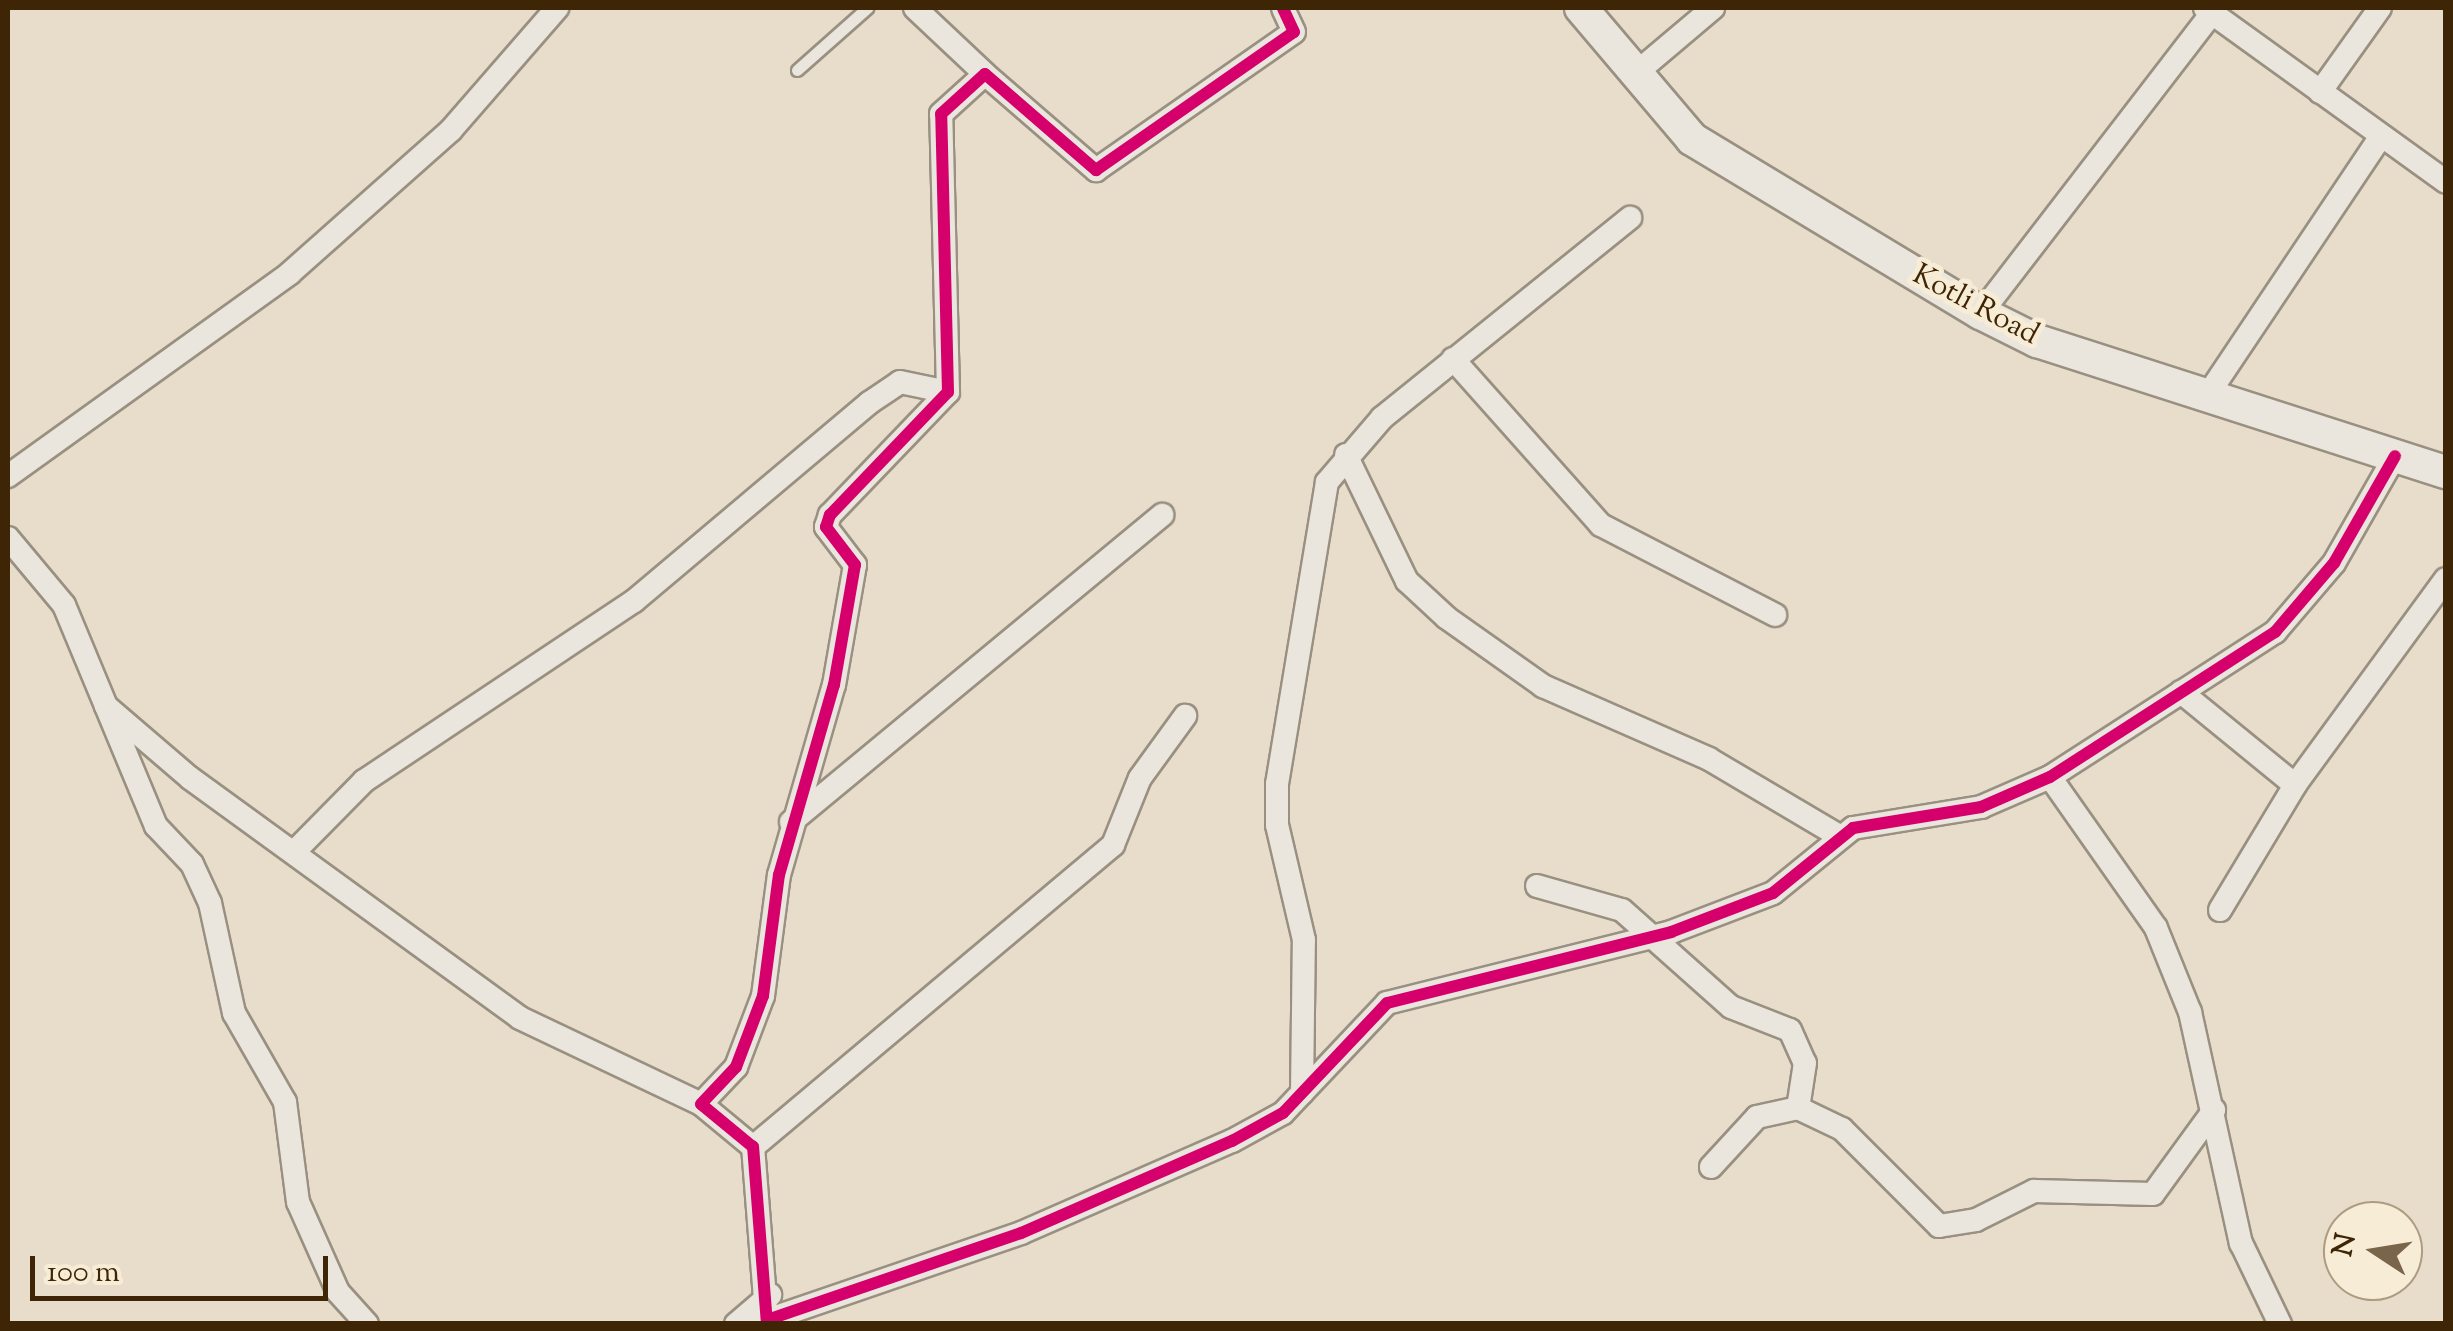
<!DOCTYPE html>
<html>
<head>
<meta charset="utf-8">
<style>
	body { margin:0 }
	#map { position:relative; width:2453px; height:1331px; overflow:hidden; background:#e7ddca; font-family:"Sorts Mill Goudy",serif }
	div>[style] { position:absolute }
	.roads { filter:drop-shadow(2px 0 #999081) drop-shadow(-2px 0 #999081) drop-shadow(0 2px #999081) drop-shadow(0 -2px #999081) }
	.service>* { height:11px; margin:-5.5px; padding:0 5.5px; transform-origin:5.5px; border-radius:5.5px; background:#ebe6dd }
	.minor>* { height:22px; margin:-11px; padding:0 11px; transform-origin:11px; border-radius:11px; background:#ebe6dd }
	.secondary>* { height:32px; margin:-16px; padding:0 16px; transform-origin:16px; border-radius:16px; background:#ebe6dd }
	.cycleway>* { height:12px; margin:-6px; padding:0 6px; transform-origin:6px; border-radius:6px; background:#d6006c }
	span { translate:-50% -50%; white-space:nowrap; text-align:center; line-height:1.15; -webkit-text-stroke:10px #f7ecd5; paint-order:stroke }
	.street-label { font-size:30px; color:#3e2505 }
	.frame { position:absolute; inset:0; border:10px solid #3e2505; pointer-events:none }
	.north { position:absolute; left:2323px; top:1201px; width:100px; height:100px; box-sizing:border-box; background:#f7ecd5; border:2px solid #ad9c82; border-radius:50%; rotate:282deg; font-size:28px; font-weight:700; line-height:40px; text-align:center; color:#3e2505 }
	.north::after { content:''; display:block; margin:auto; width:35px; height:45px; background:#79654a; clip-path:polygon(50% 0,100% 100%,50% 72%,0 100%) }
	.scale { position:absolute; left:30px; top:1256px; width:298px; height:45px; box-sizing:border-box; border:5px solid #3e2505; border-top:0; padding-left:12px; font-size:30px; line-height:35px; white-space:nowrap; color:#3e2505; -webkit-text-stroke:8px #f7ecd5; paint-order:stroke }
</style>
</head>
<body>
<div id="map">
	<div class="roads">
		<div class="service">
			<div style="left:797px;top:70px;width:94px;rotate:-41.5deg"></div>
		</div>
		<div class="minor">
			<div style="left:915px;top:8px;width:96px;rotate:43.3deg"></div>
			<div style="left:2205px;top:8px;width:297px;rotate:35.8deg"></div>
			<div style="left:1636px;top:73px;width:101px;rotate:-40.2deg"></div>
			<div style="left:2320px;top:92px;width:103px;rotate:-54.5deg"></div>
			<div style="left:1981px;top:313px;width:379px;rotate:-52.4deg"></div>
			<div style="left:1453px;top:359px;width:222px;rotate:48.3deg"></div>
			<div style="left:1601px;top:525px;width:196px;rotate:27.3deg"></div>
			<div style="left:2207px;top:396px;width:313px;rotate:-56.2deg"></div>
			<div style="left:1346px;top:455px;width:140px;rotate:64.2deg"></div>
			<div style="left:1407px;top:581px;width:54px;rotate:42.8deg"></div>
			<div style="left:1447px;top:618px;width:118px;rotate:35.3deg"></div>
			<div style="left:1543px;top:686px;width:181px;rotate:23.7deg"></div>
			<div style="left:1709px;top:759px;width:153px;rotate:30.6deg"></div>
			<div style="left:8px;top:476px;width:347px;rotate:-35.7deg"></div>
			<div style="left:290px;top:273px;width:215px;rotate:-41.6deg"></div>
			<div style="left:451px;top:130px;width:162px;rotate:-49deg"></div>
			<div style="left:8px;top:538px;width:87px;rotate:50.1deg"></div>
			<div style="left:64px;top:605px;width:109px;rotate:67.4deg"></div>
			<div style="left:106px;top:706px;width:111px;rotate:40.6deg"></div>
			<div style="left:190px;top:778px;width:408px;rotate:36deg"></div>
			<div style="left:520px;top:1018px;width:200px;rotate:25.4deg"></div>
			<div style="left:2181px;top:692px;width:147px;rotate:39.2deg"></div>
			<div style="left:106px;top:706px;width:130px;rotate:67.4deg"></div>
			<div style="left:156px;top:826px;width:52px;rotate:46.5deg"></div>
			<div style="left:192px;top:864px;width:43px;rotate:65.2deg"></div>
			<div style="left:210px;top:903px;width:113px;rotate:77.7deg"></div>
			<div style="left:234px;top:1013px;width:103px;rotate:60.2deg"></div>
			<div style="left:285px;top:1102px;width:101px;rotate:82.6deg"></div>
			<div style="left:298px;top:1202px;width:98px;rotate:66deg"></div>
			<div style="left:338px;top:1292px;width:43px;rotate:47.8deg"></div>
			<div style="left:2050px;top:777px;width:184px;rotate:54.9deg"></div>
			<div style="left:2156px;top:928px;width:91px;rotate:68deg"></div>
			<div style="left:2190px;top:1012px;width:237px;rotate:77.6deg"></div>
			<div style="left:2241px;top:1243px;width:90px;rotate:64.3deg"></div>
			<div style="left:791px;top:822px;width:482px;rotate:-39.6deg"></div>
			<div style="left:296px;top:850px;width:97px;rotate:-45.4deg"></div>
			<div style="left:364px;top:781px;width:324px;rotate:-33.7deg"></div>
			<div style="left:634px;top:601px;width:307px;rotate:-40.1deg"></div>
			<div style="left:869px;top:403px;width:37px;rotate:-34deg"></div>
			<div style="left:900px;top:382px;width:49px;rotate:11.8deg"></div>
			<div style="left:1537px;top:886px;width:88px;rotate:15.8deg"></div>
			<div style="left:1622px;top:910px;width:146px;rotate:41.7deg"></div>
			<div style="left:1731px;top:1007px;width:63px;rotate:21.3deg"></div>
			<div style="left:1790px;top:1030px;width:36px;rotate:66deg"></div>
			<div style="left:1805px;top:1063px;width:46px;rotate:98.8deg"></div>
			<div style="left:1798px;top:1108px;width:42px;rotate:167.6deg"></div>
			<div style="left:1757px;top:1117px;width:68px;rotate:132.6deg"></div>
			<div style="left:2220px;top:910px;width:146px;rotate:-59deg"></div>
			<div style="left:2295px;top:785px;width:255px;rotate:-53.8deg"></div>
			<div style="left:1302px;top:1093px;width:153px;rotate:-89.3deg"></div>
			<div style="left:1304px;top:940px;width:118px;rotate:-103.2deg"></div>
			<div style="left:1277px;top:825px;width:41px;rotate:-90deg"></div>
			<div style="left:1277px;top:784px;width:306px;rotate:-80.6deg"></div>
			<div style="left:1327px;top:482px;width:84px;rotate:-49.3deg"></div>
			<div style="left:1382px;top:418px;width:319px;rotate:-38.9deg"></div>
			<div style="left:1798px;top:1108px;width:49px;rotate:25.5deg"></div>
			<div style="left:1842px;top:1129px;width:137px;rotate:45deg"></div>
			<div style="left:1939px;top:1226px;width:37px;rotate:-9deg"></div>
			<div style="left:1976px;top:1220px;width:65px;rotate:-26.6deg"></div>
			<div style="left:2034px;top:1191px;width:119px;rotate:1.4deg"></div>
			<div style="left:2153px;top:1194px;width:104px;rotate:-54deg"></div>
			<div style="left:753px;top:1147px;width:470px;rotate:-40deg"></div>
			<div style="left:1113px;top:845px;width:72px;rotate:-68.1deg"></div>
			<div style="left:1140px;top:778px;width:77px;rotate:-54deg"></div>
			<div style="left:773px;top:1318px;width:262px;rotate:-18.9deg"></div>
			<div style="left:1021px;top:1233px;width:230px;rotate:-23.6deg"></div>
			<div style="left:1232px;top:1141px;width:58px;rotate:-28.8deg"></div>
			<div style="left:1283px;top:1113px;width:151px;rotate:-46.6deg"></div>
			<div style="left:1387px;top:1003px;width:293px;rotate:-14deg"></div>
			<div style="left:1671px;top:932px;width:109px;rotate:-20.9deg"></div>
			<div style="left:1773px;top:893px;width:103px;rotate:-39.1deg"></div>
			<div style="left:1853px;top:828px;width:130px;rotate:-9.3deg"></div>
			<div style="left:1981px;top:807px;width:75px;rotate:-23.5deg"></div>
			<div style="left:2050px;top:777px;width:268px;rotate:-32.8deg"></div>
			<div style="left:2275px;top:632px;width:91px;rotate:-49.5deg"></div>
			<div style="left:2334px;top:563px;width:123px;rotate:-60.3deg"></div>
			<div style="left:736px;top:1324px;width:45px;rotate:-40.5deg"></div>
			<div style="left:767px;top:1324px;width:178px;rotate:-94.5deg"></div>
			<div style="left:753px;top:1147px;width:67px;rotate:-140.4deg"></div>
			<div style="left:701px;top:1104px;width:51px;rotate:-46.6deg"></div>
			<div style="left:736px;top:1067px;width:76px;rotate:-69.2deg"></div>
			<div style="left:763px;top:996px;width:122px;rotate:-82.5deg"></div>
			<div style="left:779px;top:875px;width:198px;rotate:-73.9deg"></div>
			<div style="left:834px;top:685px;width:122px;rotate:-80.1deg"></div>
			<div style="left:855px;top:565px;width:48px;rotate:-127.3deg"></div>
			<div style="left:826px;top:527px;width:13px;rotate:-72deg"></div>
			<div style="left:830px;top:515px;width:170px;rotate:-46.2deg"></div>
			<div style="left:948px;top:392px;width:278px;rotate:-91.4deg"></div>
			<div style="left:941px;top:114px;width:59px;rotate:-42.3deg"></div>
			<div style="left:985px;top:74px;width:147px;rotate:40.9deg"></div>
			<div style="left:1096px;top:170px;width:241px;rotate:-34.9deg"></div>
			<div style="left:1294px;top:32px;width:26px;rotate:-115deg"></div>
		</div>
		<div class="secondary">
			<div style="left:1581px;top:8px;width:172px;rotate:49.7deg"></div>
			<div style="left:1692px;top:139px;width:337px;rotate:31.1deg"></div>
			<div style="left:1981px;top:313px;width:63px;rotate:26.6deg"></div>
			<div style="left:2037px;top:341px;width:429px;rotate:17.8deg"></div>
		</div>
	</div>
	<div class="cycleway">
		<div style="left:773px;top:1318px;width:262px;rotate:-18.9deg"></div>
		<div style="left:1021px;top:1233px;width:230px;rotate:-23.6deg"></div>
		<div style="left:1232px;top:1141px;width:58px;rotate:-28.8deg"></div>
		<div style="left:1283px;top:1113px;width:151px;rotate:-46.6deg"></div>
		<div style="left:1387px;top:1003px;width:293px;rotate:-14deg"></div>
		<div style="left:1671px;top:932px;width:109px;rotate:-20.9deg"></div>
		<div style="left:1773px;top:893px;width:103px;rotate:-39.1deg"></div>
		<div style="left:1853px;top:828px;width:130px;rotate:-9.3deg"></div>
		<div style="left:1981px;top:807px;width:75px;rotate:-23.5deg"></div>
		<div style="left:2050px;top:777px;width:268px;rotate:-32.8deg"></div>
		<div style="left:2275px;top:632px;width:91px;rotate:-49.5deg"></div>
		<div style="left:2334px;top:563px;width:123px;rotate:-60.3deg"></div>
		<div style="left:767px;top:1324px;width:178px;rotate:-94.5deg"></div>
		<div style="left:753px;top:1147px;width:67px;rotate:-140.4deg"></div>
		<div style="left:701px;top:1104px;width:51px;rotate:-46.6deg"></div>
		<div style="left:736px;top:1067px;width:76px;rotate:-69.2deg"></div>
		<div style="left:763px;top:996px;width:122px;rotate:-82.5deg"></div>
		<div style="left:779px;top:875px;width:198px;rotate:-73.9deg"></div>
		<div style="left:834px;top:685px;width:122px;rotate:-80.1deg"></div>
		<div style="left:855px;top:565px;width:48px;rotate:-127.3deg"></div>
		<div style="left:826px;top:527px;width:13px;rotate:-72deg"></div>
		<div style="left:830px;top:515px;width:170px;rotate:-46.2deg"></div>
		<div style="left:948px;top:392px;width:278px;rotate:-91.4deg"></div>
		<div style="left:941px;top:114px;width:59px;rotate:-42.3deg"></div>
		<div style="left:985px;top:74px;width:147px;rotate:40.9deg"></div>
		<div style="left:1096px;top:170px;width:241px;rotate:-34.9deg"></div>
		<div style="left:1294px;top:32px;width:26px;rotate:-115deg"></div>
	</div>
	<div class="street-label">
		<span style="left:1975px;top:306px;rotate:28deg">Kotli Road</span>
	</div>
	<div class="frame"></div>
	<div class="north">N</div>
	<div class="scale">100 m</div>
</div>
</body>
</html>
